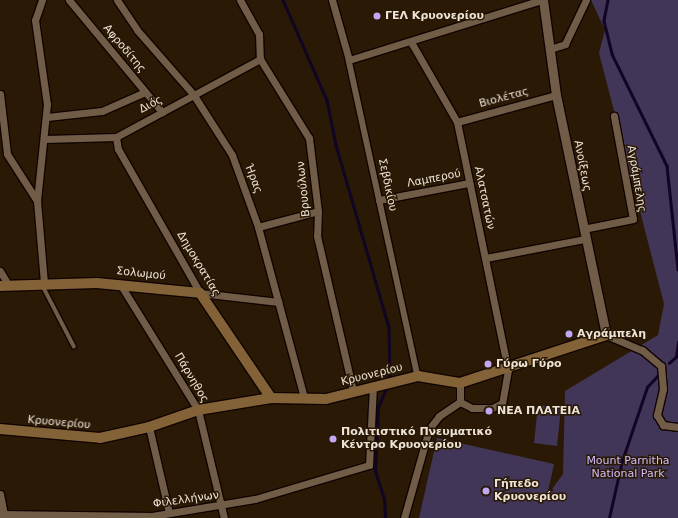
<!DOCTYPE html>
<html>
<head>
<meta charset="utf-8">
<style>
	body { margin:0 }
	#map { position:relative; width:678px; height:518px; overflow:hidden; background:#291905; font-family:"DejaVu Sans",sans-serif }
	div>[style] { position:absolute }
	.green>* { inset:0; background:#413658 }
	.stream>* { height:2.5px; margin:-1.25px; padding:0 1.25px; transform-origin:1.25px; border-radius:1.25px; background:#120424 }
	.roads { filter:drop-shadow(1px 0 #110400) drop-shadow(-1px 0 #110400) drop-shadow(0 1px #110400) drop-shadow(0 -1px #110400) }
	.service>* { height:3.5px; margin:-1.75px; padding:0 1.75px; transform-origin:1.75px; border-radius:1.75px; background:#705c47 }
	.pedestrian>* { height:5.5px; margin:-2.75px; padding:0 2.75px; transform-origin:2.75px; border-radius:2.75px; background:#705c47 }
	.minor>* { height:7px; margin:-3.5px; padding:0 3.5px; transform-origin:3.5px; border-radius:3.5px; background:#705c47 }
	.tertiary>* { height:9px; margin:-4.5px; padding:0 4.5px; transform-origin:4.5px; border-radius:4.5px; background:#705c47 }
	.secondary>* { height:10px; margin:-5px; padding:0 5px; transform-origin:5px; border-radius:5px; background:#836238 }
	.dots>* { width:11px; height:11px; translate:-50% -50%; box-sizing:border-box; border:2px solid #291905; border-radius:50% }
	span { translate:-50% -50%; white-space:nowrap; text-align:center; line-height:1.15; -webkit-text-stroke:3px #291905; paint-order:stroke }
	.poi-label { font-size:11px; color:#eee3d7; font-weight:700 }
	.left { translate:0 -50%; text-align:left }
	.street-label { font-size:11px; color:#eee3d7 }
	.park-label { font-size:11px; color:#d0bcff }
</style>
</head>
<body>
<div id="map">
	<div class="green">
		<div style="clip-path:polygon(591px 0,678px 0,678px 518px,419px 518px,437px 438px,554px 464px,547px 496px,563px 474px,565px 391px,658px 335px,664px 304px,599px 53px,605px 30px)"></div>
		<div style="clip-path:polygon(538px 405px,561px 408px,557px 446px,534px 443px)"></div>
	</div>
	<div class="stream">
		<div style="left:283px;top:0;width:109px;rotate:66.3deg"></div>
		<div style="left:327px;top:100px;width:46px;rotate:78.7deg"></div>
		<div style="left:336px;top:145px;width:190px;rotate:73.8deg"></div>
		<div style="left:389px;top:327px;width:50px;rotate:88.9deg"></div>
		<div style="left:608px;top:0;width:21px;rotate:101deg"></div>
		<div style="left:604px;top:21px;width:34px;rotate:76deg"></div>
		<div style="left:612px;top:54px;width:125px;rotate:63.8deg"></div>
		<div style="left:667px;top:166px;width:104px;rotate:83.9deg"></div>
		<div style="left:669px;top:363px;width:9px;rotate:-41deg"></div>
		<div style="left:676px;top:357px;width:15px;rotate:-82deg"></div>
		<div style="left:385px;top:518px;width:19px;rotate:-93deg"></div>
		<div style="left:384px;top:499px;width:28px;rotate:-108deg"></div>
		<div style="left:375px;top:472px;width:65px;rotate:-87.4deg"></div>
		<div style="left:378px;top:407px;width:21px;rotate:-67deg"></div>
		<div style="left:609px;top:518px;width:58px;rotate:-77.2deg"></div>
		<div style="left:622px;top:461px;width:78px;rotate:-71.3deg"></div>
		<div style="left:647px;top:387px;width:19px;rotate:-47deg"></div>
	</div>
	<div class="roads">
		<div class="service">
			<div style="left:43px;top:286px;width:68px;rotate:62.7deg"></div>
		</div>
		<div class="pedestrian">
			<div style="left:349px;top:60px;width:323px;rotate:77.7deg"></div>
		</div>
		<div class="minor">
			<div style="left:42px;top:0;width:21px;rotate:109deg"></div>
			<div style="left:35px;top:20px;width:85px;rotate:81.9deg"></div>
			<div style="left:47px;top:104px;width:98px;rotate:95.9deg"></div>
			<div style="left:37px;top:201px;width:82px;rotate:85.1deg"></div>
			<div style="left:69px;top:0;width:146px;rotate:50.3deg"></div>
			<div style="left:117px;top:0;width:36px;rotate:56deg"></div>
			<div style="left:137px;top:30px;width:85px;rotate:48.8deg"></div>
			<div style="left:193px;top:94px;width:72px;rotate:57.4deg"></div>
			<div style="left:232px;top:155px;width:77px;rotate:70.1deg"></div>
			<div style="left:258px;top:227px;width:177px;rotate:74.9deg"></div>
			<div style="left:240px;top:0;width:39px;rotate:61deg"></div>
			<div style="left:259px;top:34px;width:25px;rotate:88deg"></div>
			<div style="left:260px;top:59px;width:93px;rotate:58.2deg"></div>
			<div style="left:309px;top:138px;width:74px;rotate:83deg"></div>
			<div style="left:318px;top:211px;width:25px;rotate:92deg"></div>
			<div style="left:317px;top:236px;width:159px;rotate:76.9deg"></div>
			<div style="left:332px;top:0;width:62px;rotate:74.2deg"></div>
			<div style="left:349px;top:60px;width:202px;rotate:-17.3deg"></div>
			<div style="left:411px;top:42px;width:92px;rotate:60.1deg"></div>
			<div style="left:457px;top:122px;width:253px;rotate:78.4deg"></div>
			<div style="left:508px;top:370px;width:34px;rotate:100deg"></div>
			<div style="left:502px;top:403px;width:11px;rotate:153deg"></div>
			<div style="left:492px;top:408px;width:20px;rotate:180deg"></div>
			<div style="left:472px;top:408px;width:13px;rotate:-153deg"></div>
			<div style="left:550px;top:49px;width:16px;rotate:-18deg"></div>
			<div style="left:565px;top:44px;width:49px;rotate:-64.5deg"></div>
			<div style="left:0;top:94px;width:60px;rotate:83.3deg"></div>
			<div style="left:7px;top:154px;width:56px;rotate:57.4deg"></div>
			<div style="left:47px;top:117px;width:55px;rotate:-6.2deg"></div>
			<div style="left:102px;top:111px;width:47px;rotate:-23.8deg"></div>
			<div style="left:457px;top:122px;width:103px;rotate:-15.3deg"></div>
			<div style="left:116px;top:137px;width:12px;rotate:81deg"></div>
			<div style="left:118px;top:149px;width:166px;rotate:60.3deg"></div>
			<div style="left:200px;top:293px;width:79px;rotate:6.6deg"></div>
			<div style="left:45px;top:139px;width:71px;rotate:-1.6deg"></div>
			<div style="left:116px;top:137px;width:164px;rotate:-28.4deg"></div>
			<div style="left:379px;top:200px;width:92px;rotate:-10.7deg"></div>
			<div style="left:258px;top:227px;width:62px;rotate:-14.9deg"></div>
			<div style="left:583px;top:229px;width:51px;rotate:-11.3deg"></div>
			<div style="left:633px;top:219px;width:105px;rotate:-100.5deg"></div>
			<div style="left:486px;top:258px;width:101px;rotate:-10.9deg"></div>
			<div style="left:0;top:271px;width:17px;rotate:59deg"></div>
			<div style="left:120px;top:284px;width:148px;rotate:58.2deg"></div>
			<div style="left:198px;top:410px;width:111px;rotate:76.5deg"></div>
			<div style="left:606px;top:335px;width:39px;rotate:23deg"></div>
			<div style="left:642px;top:350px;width:25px;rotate:40deg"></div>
			<div style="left:661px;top:366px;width:23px;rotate:85deg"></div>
			<div style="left:663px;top:389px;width:27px;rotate:103deg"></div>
			<div style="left:657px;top:415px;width:12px;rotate:59deg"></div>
			<div style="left:663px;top:425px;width:15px;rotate:8deg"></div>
			<div style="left:460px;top:402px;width:19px;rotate:-90deg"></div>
			<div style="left:149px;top:427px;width:88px;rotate:76.9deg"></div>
			<div style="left:0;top:494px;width:20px;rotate:79deg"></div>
			<div style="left:0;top:514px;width:152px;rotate:0.8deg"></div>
			<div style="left:152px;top:516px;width:104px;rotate:-9.4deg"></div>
			<div style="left:255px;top:499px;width:119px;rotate:-16.6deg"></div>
			<div style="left:369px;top:465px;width:79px;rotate:-87.1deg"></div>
			<div style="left:404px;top:518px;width:92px;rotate:-74.3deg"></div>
			<div style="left:429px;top:429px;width:16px;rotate:-52deg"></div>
			<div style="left:439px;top:416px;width:25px;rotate:-34deg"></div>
		</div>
		<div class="tertiary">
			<div style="left:543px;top:0;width:96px;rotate:82.2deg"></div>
			<div style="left:556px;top:95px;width:245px;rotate:78.2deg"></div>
		</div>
		<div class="secondary">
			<div style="left:0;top:286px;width:97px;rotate:-1.8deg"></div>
			<div style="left:97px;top:283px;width:103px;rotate:5.5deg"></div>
			<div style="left:200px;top:293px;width:127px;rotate:55.9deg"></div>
			<div style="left:0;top:429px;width:100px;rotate:5.1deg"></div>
			<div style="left:100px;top:438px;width:50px;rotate:-12.7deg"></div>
			<div style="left:149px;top:427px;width:52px;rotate:-19.1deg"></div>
			<div style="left:198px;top:410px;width:74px;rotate:-9.3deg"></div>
			<div style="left:271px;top:398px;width:55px;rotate:1deg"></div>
			<div style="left:326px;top:399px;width:95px;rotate:-14deg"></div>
			<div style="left:418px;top:376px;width:43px;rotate:9.5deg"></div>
			<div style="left:460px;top:383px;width:154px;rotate:-18.2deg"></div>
		</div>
	</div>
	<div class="dots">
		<div style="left:377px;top:16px;background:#c0a8f3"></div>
		<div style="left:569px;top:334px;background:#c0a8f3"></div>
		<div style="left:488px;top:364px;background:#c0a8f3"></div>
		<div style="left:489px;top:411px;background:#c0a8f3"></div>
		<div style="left:333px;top:439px;background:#c0a8f3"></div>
		<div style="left:486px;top:491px;background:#c0a8f3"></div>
	</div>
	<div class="poi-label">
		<span class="left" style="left:385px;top:16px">ΓΕΛ Κρυονερίου</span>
		<span class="left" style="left:577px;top:334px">Αγράμπελη</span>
		<span class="left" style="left:496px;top:364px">Γύρω Γύρο</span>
		<span class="left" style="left:497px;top:411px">ΝΕΑ ΠΛΑΤΕΙΑ</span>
		<span class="left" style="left:341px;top:439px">Πολιτιστικό Πνευματικό<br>Κέντρο Κρυονερίου</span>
		<span class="left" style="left:494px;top:491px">Γήπεδο<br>Κρυονερίου</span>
	</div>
	<div class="street-label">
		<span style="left:124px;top:49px;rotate:50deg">Αφροδίτης</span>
		<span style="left:504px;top:98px;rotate:-15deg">Βιολέτας</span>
		<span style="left:151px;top:105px;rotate:-28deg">Διός</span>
		<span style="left:582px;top:166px;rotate:79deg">Ανοίξεως</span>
		<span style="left:253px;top:179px;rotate:69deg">Ήρας</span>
		<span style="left:434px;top:179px;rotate:-11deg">Λαμπερού</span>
		<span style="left:636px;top:179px;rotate:80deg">Αγράμπελης</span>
		<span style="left:387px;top:185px;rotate:78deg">Σεβδικίου</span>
		<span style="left:304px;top:189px;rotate:-96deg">Βρυούλων</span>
		<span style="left:484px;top:198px;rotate:78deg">Αλατσατών</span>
		<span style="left:198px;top:264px;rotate:59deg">Δημοκρατίας</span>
		<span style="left:141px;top:274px;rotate:6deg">Σολωμού</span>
		<span style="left:372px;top:375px;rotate:-14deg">Κρυονερίου</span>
		<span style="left:191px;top:378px;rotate:59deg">Πάρνηθος</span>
		<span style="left:59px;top:423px;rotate:5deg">Κρυονερίου</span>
		<span style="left:186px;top:500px;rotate:-8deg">Φιλελλήνων</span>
	</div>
	<div class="park-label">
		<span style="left:628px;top:468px">Mount Parnitha<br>National Park</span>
	</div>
</div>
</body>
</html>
